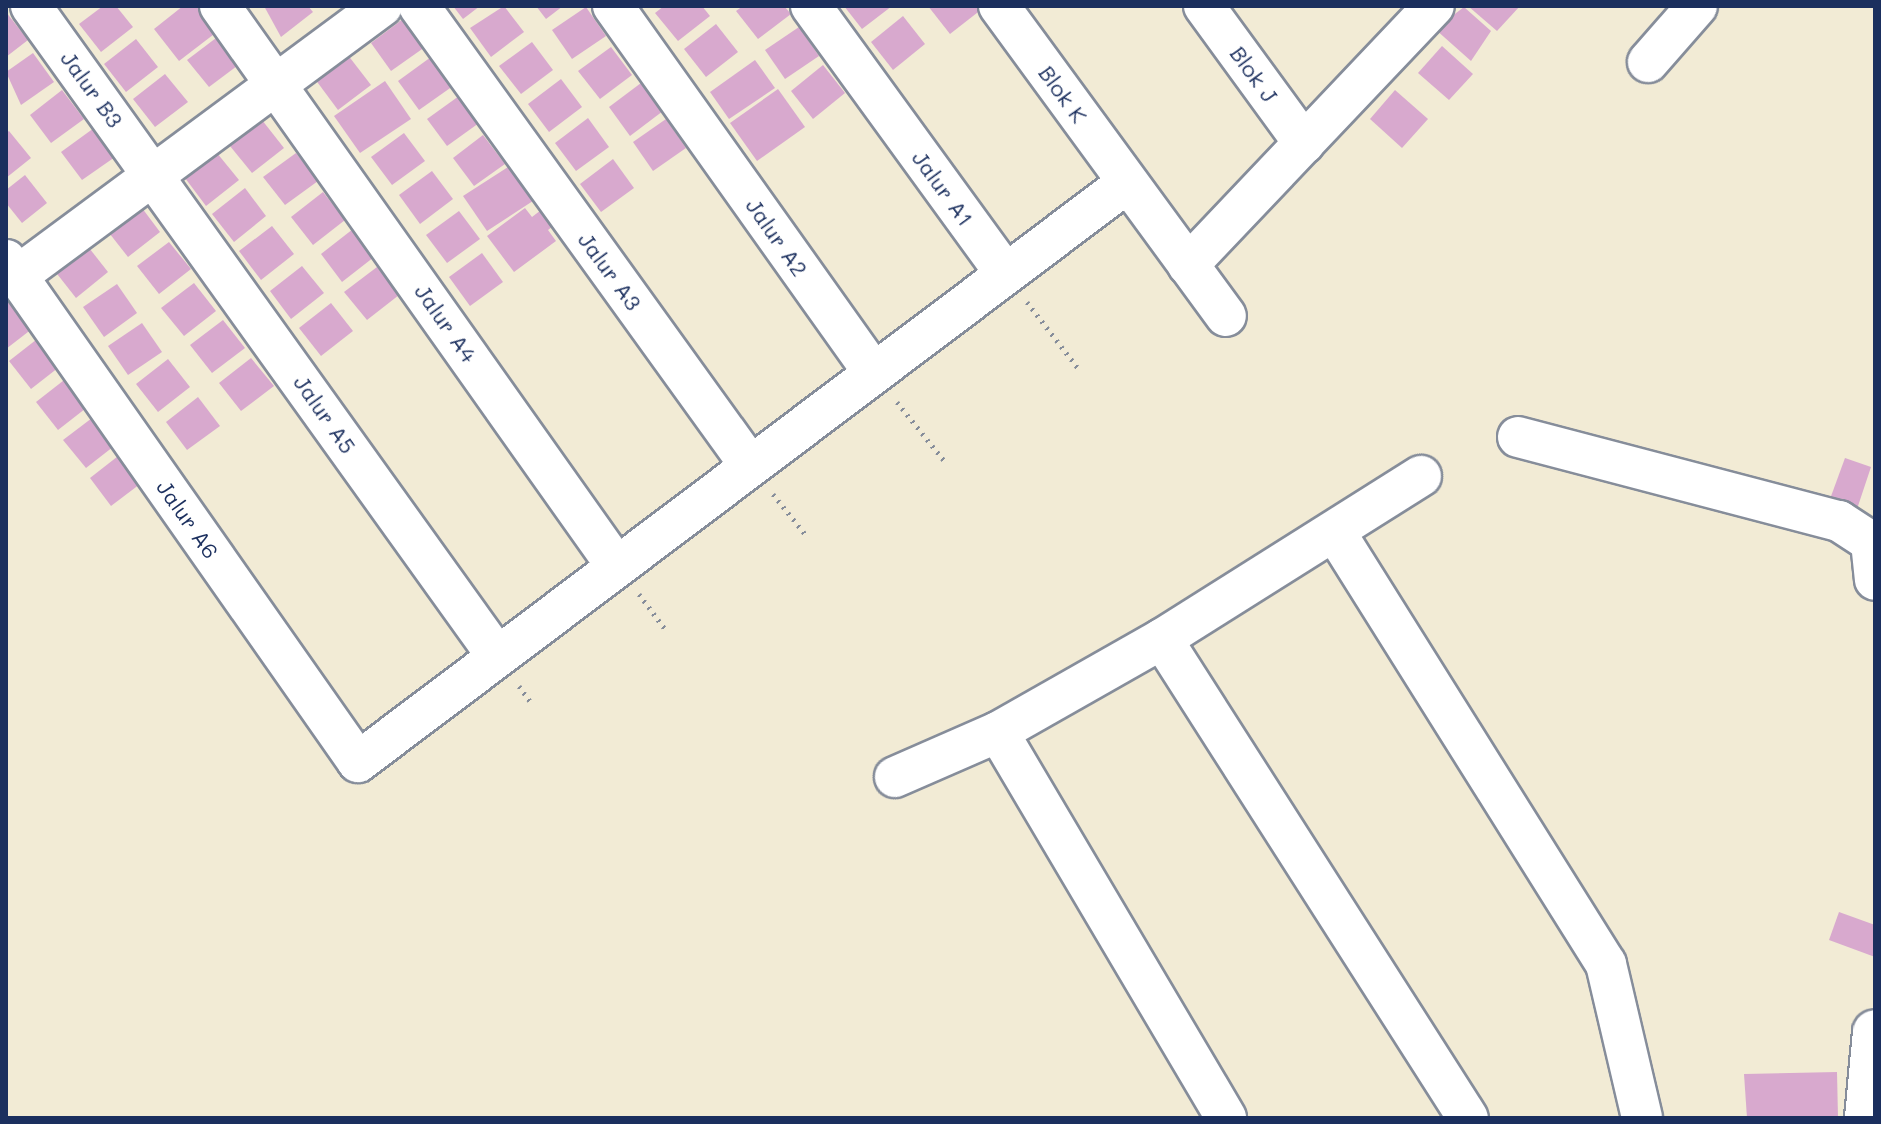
<!DOCTYPE html>
<html>
<head>
<meta charset="utf-8">
<style>
	body { margin:0 }
	#map { position:relative; width:1881px; height:1124px; overflow:hidden; background:#f2ebd5; font-family:Mali,sans-serif }
	div>[style] { position:absolute }
	.building>* { inset:0; background:#d8a9ce }
	.path>* { height:5px; margin-top:-2.5px; transform-origin:0; background:repeating-linear-gradient(90deg,#868d9a 0 2px,transparent 0 8px) }
	.roads { filter:drop-shadow(2px 0 #868d9a) drop-shadow(-2px 0 #868d9a) drop-shadow(0 2px #868d9a) drop-shadow(0 -2px #868d9a) }
	.minor>* { height:40px; margin:-20px; padding:0 20px; transform-origin:20px; border-radius:20px; background:#fff }
	.primary>* { height:44px; margin:-22px; padding:0 22px; transform-origin:22px; border-radius:22px; background:#fff }
	span { translate:-50% -50%; white-space:nowrap; text-align:center; line-height:1.15; -webkit-text-stroke:8px #fff; paint-order:stroke }
	.street-label { font-size:22px; color:#1b2f5e }
	.frame { position:absolute; inset:0; border:8px solid #1b2f5e; pointer-events:none }
</style>
</head>
<body>
<div id="map">
	<div class="building">
		<div style="clip-path:polygon(103px 6px,116px 6px,133px 27px,101px 52px,79px 24px)"></div>
		<div style="clip-path:polygon(183px 6px,205px 6px,222px 28px,179px 61px,154px 29px)"></div>
		<div style="clip-path:polygon(264px 6px,308px 6px,313px 12px,281px 37px)"></div>
		<div style="clip-path:polygon(453px 6px,480px 6px,463px 19px)"></div>
		<div style="clip-path:polygon(504px 6px,524px 32px,491px 57px,470px 28px)"></div>
		<div style="clip-path:polygon(536px 6px,563px 6px,546px 19px)"></div>
		<div style="clip-path:polygon(664px 6px,702px 6px,710px 16px,678px 41px,655px 13px)"></div>
		<div style="clip-path:polygon(743px 6px,784px 6px,791px 14px,758px 39px,736px 11px)"></div>
		<div style="clip-path:polygon(844px 6px,892px 6px,862px 29px)"></div>
		<div style="clip-path:polygon(928px 6px,980px 6px,982px 9px,950px 34px)"></div>
		<div style="clip-path:polygon(1468px 6px,1520px 6px,1497px 31px)"></div>
		<div style="clip-path:polygon(586px 7px,606px 36px,572px 59px,552px 30px)"></div>
		<div style="clip-path:polygon(1464px 7px,1491px 31px,1471px 61px,1435px 29px)"></div>
		<div style="clip-path:polygon(6px 12px,28px 40px,6px 57px)"></div>
		<div style="clip-path:polygon(903px 16px,925px 44px,893px 70px,871px 42px)"></div>
		<div style="clip-path:polygon(403px 19px,425px 47px,391px 71px,371px 43px)"></div>
		<div style="clip-path:polygon(716px 24px,738px 52px,706px 77px,684px 49px)"></div>
		<div style="clip-path:polygon(799px 27px,819px 56px,785px 79px,765px 50px)"></div>
		<div style="clip-path:polygon(220px 35px,241px 63px,209px 87px,187px 60px)"></div>
		<div style="clip-path:polygon(136px 39px,158px 67px,126px 92px,104px 64px)"></div>
		<div style="clip-path:polygon(532px 42px,553px 70px,521px 94px,499px 66px)"></div>
		<div style="clip-path:polygon(1442px 46px,1473px 74px,1449px 100px,1418px 73px)"></div>
		<div style="clip-path:polygon(611px 47px,632px 75px,600px 99px,578px 71px)"></div>
		<div style="clip-path:polygon(344px 50px,371px 85px,338px 110px,312px 75px)"></div>
		<div style="clip-path:polygon(33px 53px,54px 82px,21px 105px,6px 72px)"></div>
		<div style="clip-path:polygon(431px 57px,453px 86px,419px 110px,398px 81px)"></div>
		<div style="clip-path:polygon(755px 60px,775px 88px,729px 119px,710px 92px)"></div>
		<div style="clip-path:polygon(823px 65px,845px 93px,813px 119px,791px 91px)"></div>
		<div style="clip-path:polygon(165px 74px,188px 102px,155px 127px,133px 99px)"></div>
		<div style="clip-path:polygon(561px 79px,582px 107px,549px 132px,528px 104px)"></div>
		<div style="clip-path:polygon(385px 81px,411px 119px,360px 153px,334px 116px)"></div>
		<div style="clip-path:polygon(641px 83px,663px 111px,630px 136px,609px 107px)"></div>
		<div style="clip-path:polygon(778px 89px,805px 127px,757px 161px,730px 123px)"></div>
		<div style="clip-path:polygon(62px 90px,84px 119px,51px 143px,30px 115px)"></div>
		<div style="clip-path:polygon(1395px 90px,1428px 119px,1402px 148px,1370px 119px)"></div>
		<div style="clip-path:polygon(459px 96px,479px 123px,447px 146px,427px 119px)"></div>
		<div style="clip-path:polygon(588px 118px,609px 147px,576px 171px,555px 143px)"></div>
		<div style="clip-path:polygon(666px 119px,686px 148px,653px 171px,633px 142px)"></div>
		<div style="clip-path:polygon(262px 120px,284px 148px,252px 173px,230px 146px)"></div>
		<div style="clip-path:polygon(94px 128px,115px 157px,82px 180px,61px 152px)"></div>
		<div style="clip-path:polygon(9px 131px,31px 158px,6px 178px,6px 133px)"></div>
		<div style="clip-path:polygon(404px 133px,425px 161px,392px 185px,371px 157px)"></div>
		<div style="clip-path:polygon(483px 135px,505px 164px,474px 186px,453px 158px)"></div>
		<div style="clip-path:polygon(217px 153px,239px 180px,206px 206px,185px 178px)"></div>
		<div style="clip-path:polygon(296px 153px,318px 181px,285px 205px,263px 177px)"></div>
		<div style="clip-path:polygon(613px 159px,634px 188px,601px 212px,580px 184px)"></div>
		<div style="clip-path:polygon(516px 162px,539px 197px,487px 231px,463px 196px)"></div>
		<div style="clip-path:polygon(432px 171px,453px 199px,420px 224px,399px 195px)"></div>
		<div style="clip-path:polygon(25px 175px,47px 203px,22px 223px,6px 203px,6px 190px)"></div>
		<div style="clip-path:polygon(245px 188px,266px 216px,234px 242px,212px 214px)"></div>
		<div style="clip-path:polygon(323px 192px,345px 220px,313px 245px,291px 217px)"></div>
		<div style="clip-path:polygon(139px 204px,160px 232px,128px 257px,106px 229px)"></div>
		<div style="clip-path:polygon(545px 207px,557px 223px,548px 230px,556px 241px,514px 272px,487px 236px,525px 208px,532px 217px)"></div>
		<div style="clip-path:polygon(459px 211px,480px 239px,447px 263px,426px 235px)"></div>
		<div style="clip-path:polygon(272px 226px,294px 254px,261px 280px,239px 251px)"></div>
		<div style="clip-path:polygon(353px 229px,374px 257px,342px 282px,321px 254px)"></div>
		<div style="clip-path:polygon(169px 242px,191px 269px,159px 294px,137px 266px)"></div>
		<div style="clip-path:polygon(86px 244px,108px 272px,76px 298px,54px 270px)"></div>
		<div style="clip-path:polygon(482px 253px,503px 282px,470px 306px,449px 277px)"></div>
		<div style="clip-path:polygon(302px 266px,324px 293px,291px 319px,270px 291px)"></div>
		<div style="clip-path:polygon(377px 267px,399px 295px,367px 320px,344px 292px)"></div>
		<div style="clip-path:polygon(194px 283px,216px 311px,184px 336px,161px 308px)"></div>
		<div style="clip-path:polygon(117px 284px,137px 313px,104px 337px,83px 307px)"></div>
		<div style="clip-path:polygon(15px 297px,37px 325px,6px 349px,6px 304px)"></div>
		<div style="clip-path:polygon(331px 303px,353px 331px,321px 356px,299px 328px)"></div>
		<div style="clip-path:polygon(223px 320px,245px 348px,212px 373px,190px 345px)"></div>
		<div style="clip-path:polygon(142px 323px,162px 352px,128px 375px,108px 346px)"></div>
		<div style="clip-path:polygon(41px 336px,63px 364px,31px 389px,9px 361px)"></div>
		<div style="clip-path:polygon(251px 358px,274px 386px,241px 411px,219px 383px)"></div>
		<div style="clip-path:polygon(168px 359px,190px 387px,158px 412px,136px 384px)"></div>
		<div style="clip-path:polygon(68px 377px,90px 405px,58px 430px,36px 402px)"></div>
		<div style="clip-path:polygon(198px 397px,220px 426px,187px 450px,166px 422px)"></div>
		<div style="clip-path:polygon(96px 415px,118px 443px,86px 468px,63px 440px)"></div>
		<div style="clip-path:polygon(122px 453px,144px 481px,111px 506px,90px 478px)"></div>
		<div style="clip-path:polygon(1845px 458px,1871px 467px,1857px 509px,1830px 499px)"></div>
		<div style="clip-path:polygon(1839px 912px,1875px 925px,1875px 957px,1829px 940px)"></div>
		<div style="clip-path:polygon(1837px 1072px,1838px 1118px,1747px 1118px,1744px 1074px)"></div>
	</div>
	<div class="path">
		<div style="left:1027px;top:302px;width:83px;rotate:52.3deg"></div>
		<div style="left:897px;top:402px;width:78px;rotate:51.2deg"></div>
		<div style="left:773px;top:494px;width:51px;rotate:51.3deg"></div>
		<div style="left:639px;top:594px;width:44px;rotate:53.4deg"></div>
		<div style="left:519px;top:686px;width:19px;rotate:54deg"></div>
	</div>
	<div class="roads">
		<div class="minor">
			<div style="left:31px;top:6px;width:800px;rotate:54.36deg"></div>
			<div style="left:220px;top:6px;width:684px;rotate:54.71deg"></div>
			<div style="left:419px;top:6px;width:565px;rotate:54.23deg"></div>
			<div style="left:613px;top:6px;width:449px;rotate:54.6deg"></div>
			<div style="left:811px;top:6px;width:330px;rotate:54deg"></div>
			<div style="left:999px;top:6px;width:384px;rotate:53.8deg"></div>
			<div style="left:1204px;top:6px;width:170px;rotate:53.9deg"></div>
			<div style="left:1648px;top:62px;width:74px;rotate:-48.8deg"></div>
			<div style="left:6px;top:260px;width:613px;rotate:54.96deg"></div>
			<div style="left:358px;top:762px;width:963px;rotate:-36.98deg"></div>
			<div style="left:1188px;top:265px;width:357px;rotate:-46.5deg"></div>
			<div style="left:17px;top:276px;width:454px;rotate:-36.5deg"></div>
			<div style="left:1518px;top:437px;width:332px;rotate:14.7deg"></div>
			<div style="left:1839px;top:521px;width:38px;rotate:33deg"></div>
			<div style="left:1871px;top:542px;width:38px;rotate:84deg"></div>
			<div style="left:1335px;top:532px;width:510px;rotate:57.9deg"></div>
			<div style="left:1606px;top:964px;width:158px;rotate:76.8deg"></div>
			<div style="left:1162px;top:639px;width:568px;rotate:57.43deg"></div>
			<div style="left:998px;top:732px;width:448px;rotate:59.4deg"></div>
			<div style="left:895px;top:777px;width:112px;rotate:-23.6deg"></div>
			<div style="left:998px;top:732px;width:189px;rotate:-29.6deg"></div>
			<div style="left:1162px;top:639px;width:306px;rotate:-32.2deg"></div>
		</div>
		<div class="primary">
			<div style="left:1867px;top:1118px;width:86px;rotate:-84.7deg"></div>
		</div>
	</div>
	<div class="street-label">
		<span style="left:1254px;top:74px;rotate:54deg">Blok J</span>
		<span style="left:92px;top:89px;rotate:54deg">Jalur B3</span>
		<span style="left:1063px;top:94px;rotate:54deg">Blok K</span>
		<span style="left:943px;top:188px;rotate:54deg">Jalur A1</span>
		<span style="left:777px;top:237px;rotate:55deg">Jalur A2</span>
		<span style="left:610px;top:271px;rotate:54deg">Jalur A3</span>
		<span style="left:446px;top:323px;rotate:55deg">Jalur A4</span>
		<span style="left:325px;top:414px;rotate:55deg">Jalur A5</span>
		<span style="left:188px;top:519px;rotate:55deg">Jalur A6</span>
	</div>
	<div class="frame"></div>
</div>
</body>
</html>
